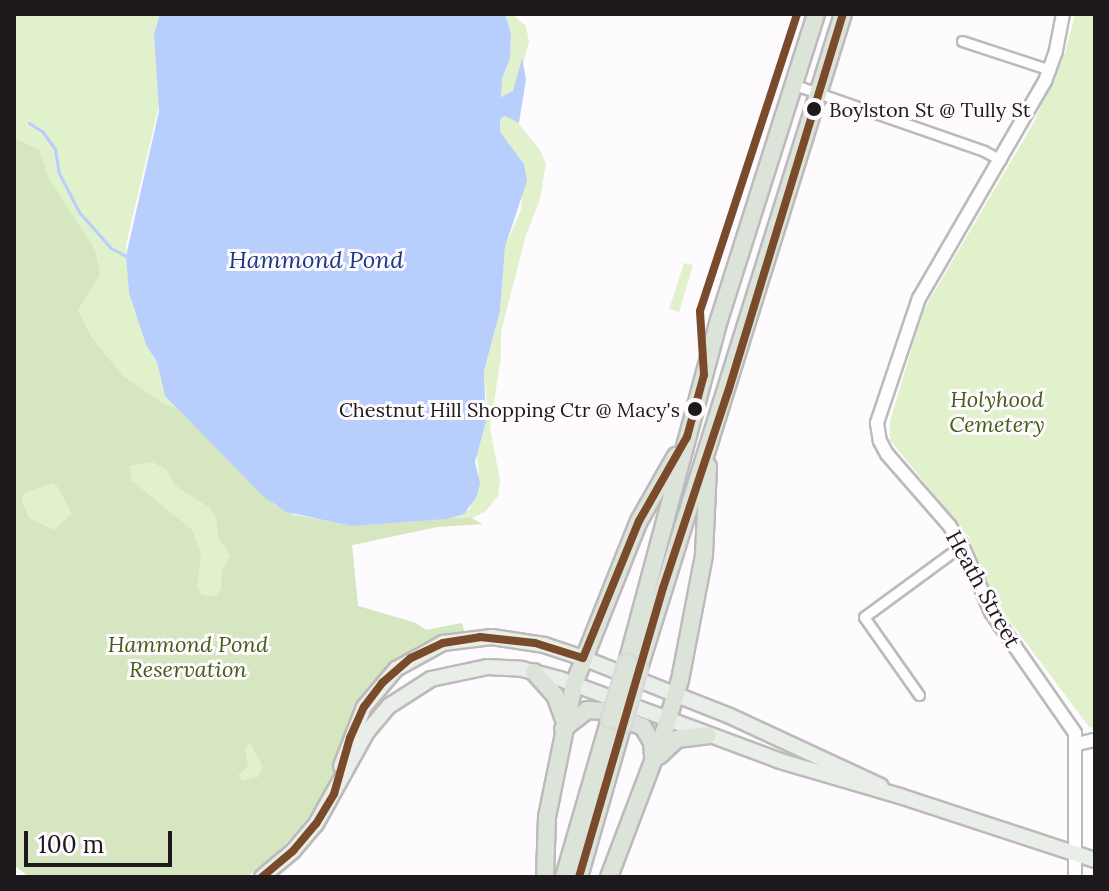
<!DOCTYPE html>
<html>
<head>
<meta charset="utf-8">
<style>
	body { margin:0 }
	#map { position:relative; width:1109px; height:891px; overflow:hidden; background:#fdfbfd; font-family:Lora,serif }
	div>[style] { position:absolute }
	.green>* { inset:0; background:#e1f1cb }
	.forest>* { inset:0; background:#d5e6c0 }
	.water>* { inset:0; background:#b8cefc }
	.stream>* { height:3px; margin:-1.5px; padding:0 1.5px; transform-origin:1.5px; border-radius:1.5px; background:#b8cefc }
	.roads { filter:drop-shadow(2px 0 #bdbabc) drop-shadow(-2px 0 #bdbabc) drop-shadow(0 2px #bdbabc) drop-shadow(0 -2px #bdbabc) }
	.street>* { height:9px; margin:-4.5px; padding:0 4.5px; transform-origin:4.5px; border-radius:4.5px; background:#fffeff }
	.secondary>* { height:12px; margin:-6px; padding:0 6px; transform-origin:6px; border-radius:6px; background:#fffeff }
	.primary>* { height:14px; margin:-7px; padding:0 7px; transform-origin:7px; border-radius:7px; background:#eaeee9 }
	.highway>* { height:16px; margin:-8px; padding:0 8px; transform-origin:8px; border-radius:8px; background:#dce4da }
	.bridges { filter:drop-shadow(2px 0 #dad9da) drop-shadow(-2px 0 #dad9da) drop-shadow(0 2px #dad9da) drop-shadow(0 -2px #dad9da) }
	.highway-bridge>* { height:16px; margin:-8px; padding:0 8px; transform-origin:8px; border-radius:8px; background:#dce4da }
	.bus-1>* { height:8px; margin:-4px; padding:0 4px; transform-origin:4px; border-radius:4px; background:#7a4b2a }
	.dots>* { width:22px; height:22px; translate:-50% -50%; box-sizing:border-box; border:4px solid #fefafe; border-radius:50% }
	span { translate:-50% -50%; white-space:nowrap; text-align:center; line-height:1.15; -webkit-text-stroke:6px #fefafe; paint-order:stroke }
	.bus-label { font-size:20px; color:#1d191c }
	.left { translate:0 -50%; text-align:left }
	.right { translate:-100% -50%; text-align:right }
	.park-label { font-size:22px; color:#445e15; font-style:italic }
	.street-label { font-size:22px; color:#1d191c }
	.water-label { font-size:24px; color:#1c3a84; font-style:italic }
	.frame { position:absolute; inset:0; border:16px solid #1d191c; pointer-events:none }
	.scale { position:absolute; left:24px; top:831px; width:148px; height:36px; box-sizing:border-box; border:4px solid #1d191c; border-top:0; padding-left:10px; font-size:24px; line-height:28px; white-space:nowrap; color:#1d191c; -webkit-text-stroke:6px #fefafe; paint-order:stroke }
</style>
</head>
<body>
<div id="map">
	<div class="green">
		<div style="clip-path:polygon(14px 14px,160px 14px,154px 34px,160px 101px,126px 245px,129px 293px,146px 345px,157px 362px,165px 396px,275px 505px,294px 515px,369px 526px,447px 519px,470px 509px,479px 472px,476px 450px,487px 403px,484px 371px,500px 311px,505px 247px,521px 209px,524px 164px,505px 142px,500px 132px,500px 119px,505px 116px,514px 118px,540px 150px,546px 164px,540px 199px,526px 235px,501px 332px,501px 356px,490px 429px,500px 480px,498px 496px,485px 512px,472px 518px,482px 524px,437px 527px,352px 545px,358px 606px,416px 623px,426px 630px,462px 623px,464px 631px,431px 639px,407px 652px,374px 681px,355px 710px,335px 769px,315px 809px,277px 854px,247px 877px,29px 877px,14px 865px)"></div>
		<div style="clip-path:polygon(505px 14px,512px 14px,526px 26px,529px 42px,520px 75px,513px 91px,504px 98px,500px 93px,500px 86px,510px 59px,511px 33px)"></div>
		<div style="clip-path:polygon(1075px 14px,1095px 14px,1095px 726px,1090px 728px,993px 599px,969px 537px,890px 440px,890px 421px,923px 311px,1034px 122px,1066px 50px)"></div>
		<div style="clip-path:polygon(684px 263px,693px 265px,679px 312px,669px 309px)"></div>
	</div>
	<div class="forest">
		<div style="clip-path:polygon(evenodd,14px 138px,39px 150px,49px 179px,95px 250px,100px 274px,78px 310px,91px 337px,123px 376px,164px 404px,175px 407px,275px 505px,294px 515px,352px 526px,456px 518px,471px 518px,482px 524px,437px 527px,352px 545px,358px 606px,416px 623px,426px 630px,462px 623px,464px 631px,431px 639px,407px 652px,374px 681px,355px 710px,335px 769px,315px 809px,277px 854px,247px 877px,29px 877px,14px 865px,14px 138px,152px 462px,166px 469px,175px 485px,210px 508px,216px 517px,218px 537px,231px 556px,222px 569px,221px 589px,216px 596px,202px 595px,197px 587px,201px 554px,192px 530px,131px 480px,130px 466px,152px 462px,14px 138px,52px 483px,58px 487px,72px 514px,54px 530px,29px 518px,22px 502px,24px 493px,52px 483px,14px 138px,250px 742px,263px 767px,258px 777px,243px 781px,238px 775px,248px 766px,245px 750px,250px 742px)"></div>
	</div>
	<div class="water">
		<div style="clip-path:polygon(160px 14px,505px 14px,511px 33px,510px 59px,502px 79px,501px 97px,513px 91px,522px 58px,526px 79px,519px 123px,505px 116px,500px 119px,500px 132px,524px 164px,527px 181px,505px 247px,500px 311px,484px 371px,486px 421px,475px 462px,480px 483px,477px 496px,464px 514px,447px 519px,352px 526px,286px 512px,263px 496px,165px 396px,157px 362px,146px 345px,129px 293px,126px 256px,159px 111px,154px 34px)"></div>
	</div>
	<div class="stream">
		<div style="left:29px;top:123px;width:15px;rotate:32deg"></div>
		<div style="left:42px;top:131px;width:22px;rotate:54deg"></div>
		<div style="left:55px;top:149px;width:24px;rotate:81deg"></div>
		<div style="left:59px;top:173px;width:44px;rotate:62.9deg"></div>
		<div style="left:79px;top:212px;width:48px;rotate:48.4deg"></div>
		<div style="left:111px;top:248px;width:17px;rotate:28deg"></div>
	</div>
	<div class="roads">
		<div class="street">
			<div style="left:962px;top:41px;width:93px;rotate:18.2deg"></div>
			<div style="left:792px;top:84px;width:203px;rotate:19.2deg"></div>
			<div style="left:984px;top:151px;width:19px;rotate:28deg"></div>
			<div style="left:919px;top:695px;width:95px;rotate:-125.2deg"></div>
			<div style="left:864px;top:617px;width:122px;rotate:-36.3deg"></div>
		</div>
		<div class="secondary">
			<div style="left:1063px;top:14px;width:38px;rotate:101deg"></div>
			<div style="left:1056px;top:51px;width:32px;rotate:110deg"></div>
			<div style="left:1045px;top:81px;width:251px;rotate:120.1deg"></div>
			<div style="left:919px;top:298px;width:132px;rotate:108.6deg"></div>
			<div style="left:877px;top:423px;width:18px;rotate:81deg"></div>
			<div style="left:880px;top:441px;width:15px;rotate:62deg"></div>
			<div style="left:887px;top:454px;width:94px;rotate:48.9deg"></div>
			<div style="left:949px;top:525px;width:24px;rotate:57deg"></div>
			<div style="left:962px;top:545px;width:73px;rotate:66.6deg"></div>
			<div style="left:991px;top:612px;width:147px;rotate:55.2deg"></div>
			<div style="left:1075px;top:733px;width:144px;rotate:90deg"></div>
			<div style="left:1077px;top:744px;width:18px;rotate:-13deg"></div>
		</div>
		<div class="primary">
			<div style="left:341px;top:766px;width:63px;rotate:-68.7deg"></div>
			<div style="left:364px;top:707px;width:50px;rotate:-49.9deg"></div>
			<div style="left:396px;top:669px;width:54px;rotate:-29deg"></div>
			<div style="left:443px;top:643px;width:49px;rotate:-7deg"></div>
			<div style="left:492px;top:637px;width:53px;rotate:8.7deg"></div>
			<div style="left:544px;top:645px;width:41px;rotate:18.4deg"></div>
			<div style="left:583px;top:658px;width:158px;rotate:21.5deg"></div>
			<div style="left:730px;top:716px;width:166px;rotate:24.9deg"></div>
			<div style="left:262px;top:877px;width:40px;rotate:-40deg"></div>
			<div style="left:293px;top:851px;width:35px;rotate:-50deg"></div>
			<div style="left:316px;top:824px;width:105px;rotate:-61deg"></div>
			<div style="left:367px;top:732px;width:34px;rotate:-50deg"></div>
			<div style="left:389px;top:706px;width:50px;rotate:-32.7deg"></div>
			<div style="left:431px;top:679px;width:57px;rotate:-12.1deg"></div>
			<div style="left:487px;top:667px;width:35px;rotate:3deg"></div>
			<div style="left:522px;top:669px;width:39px;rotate:15deg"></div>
			<div style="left:560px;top:679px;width:235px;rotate:20.4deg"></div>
			<div style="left:780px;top:761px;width:125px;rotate:16.3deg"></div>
			<div style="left:900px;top:796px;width:205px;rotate:18.2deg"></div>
		</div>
		<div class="highway">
			<div style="left:627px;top:663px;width:355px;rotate:-75deg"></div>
			<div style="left:719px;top:320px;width:321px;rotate:-72.4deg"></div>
			<div style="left:639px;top:668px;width:685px;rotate:-72.68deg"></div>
			<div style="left:534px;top:672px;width:31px;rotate:48deg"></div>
			<div style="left:555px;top:695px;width:27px;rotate:70deg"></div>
			<div style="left:563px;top:729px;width:31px;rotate:-38deg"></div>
			<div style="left:587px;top:710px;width:18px;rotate:3deg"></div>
			<div style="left:605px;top:711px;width:41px;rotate:22.8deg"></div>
			<div style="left:643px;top:727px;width:17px;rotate:59deg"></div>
			<div style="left:652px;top:742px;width:16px;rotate:86deg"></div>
			<div style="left:659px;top:756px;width:25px;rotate:-43deg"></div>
			<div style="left:677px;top:739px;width:31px;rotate:-7deg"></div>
			<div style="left:545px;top:877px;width:60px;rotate:-88.1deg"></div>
			<div style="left:547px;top:817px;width:136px;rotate:-78.5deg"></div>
			<div style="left:574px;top:684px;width:175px;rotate:-68.3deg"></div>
			<div style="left:639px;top:521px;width:75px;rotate:-60.4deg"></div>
			<div style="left:564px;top:877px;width:165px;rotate:-73.8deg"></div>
			<div style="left:579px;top:877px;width:159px;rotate:-74deg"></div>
			<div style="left:609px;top:877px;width:155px;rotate:-69.2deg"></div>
			<div style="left:664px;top:732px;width:54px;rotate:-72.9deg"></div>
			<div style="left:680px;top:680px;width:127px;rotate:-79.1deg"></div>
			<div style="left:704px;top:555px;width:89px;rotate:-87.4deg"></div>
		</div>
	</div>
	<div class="bridges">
		<div class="highway-bridge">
			<div style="left:610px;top:719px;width:59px;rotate:-73.1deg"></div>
			<div style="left:623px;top:724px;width:58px;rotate:-74.1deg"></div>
		</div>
	</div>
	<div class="bus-1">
		<div style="left:262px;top:877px;width:40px;rotate:-40deg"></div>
		<div style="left:293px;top:851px;width:35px;rotate:-50deg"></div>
		<div style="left:316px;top:824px;width:35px;rotate:-59deg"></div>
		<div style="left:334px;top:794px;width:58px;rotate:-74.1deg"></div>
		<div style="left:350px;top:738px;width:34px;rotate:-66deg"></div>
		<div style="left:364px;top:707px;width:30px;rotate:-53deg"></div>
		<div style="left:382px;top:683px;width:38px;rotate:-41deg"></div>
		<div style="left:411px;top:658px;width:35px;rotate:-25deg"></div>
		<div style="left:443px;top:643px;width:37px;rotate:-9deg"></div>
		<div style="left:480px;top:637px;width:55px;rotate:6.2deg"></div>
		<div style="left:535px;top:643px;width:50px;rotate:17.4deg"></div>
		<div style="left:583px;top:658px;width:148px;rotate:-67.8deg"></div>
		<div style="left:639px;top:521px;width:97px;rotate:-60.3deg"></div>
		<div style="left:687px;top:437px;width:64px;rotate:-74.7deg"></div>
		<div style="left:704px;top:375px;width:64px;rotate:-93.6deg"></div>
		<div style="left:700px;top:311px;width:312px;rotate:-71.9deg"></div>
		<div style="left:579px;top:877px;width:301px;rotate:-73.8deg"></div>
		<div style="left:663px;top:588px;width:206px;rotate:-71.7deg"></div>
		<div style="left:728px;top:392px;width:395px;rotate:-73.1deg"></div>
	</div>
	<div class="dots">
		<div style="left:814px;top:109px;background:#1d191c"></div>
		<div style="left:695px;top:409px;background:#1d191c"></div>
	</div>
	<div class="bus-label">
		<span class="left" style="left:829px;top:109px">Boylston St @ Tully St</span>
		<span class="right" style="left:680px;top:409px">Chestnut Hill Shopping Ctr @ Macy's</span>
	</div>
	<div class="park-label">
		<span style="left:997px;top:412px">Holyhood<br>Cemetery</span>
		<span style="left:188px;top:657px">Hammond Pond<br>Reservation</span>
	</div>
	<div class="street-label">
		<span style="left:983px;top:589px;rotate:61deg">Heath Street</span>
	</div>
	<div class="water-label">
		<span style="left:316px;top:260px">Hammond Pond</span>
	</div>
	<div class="frame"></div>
	<div class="scale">100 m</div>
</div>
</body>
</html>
